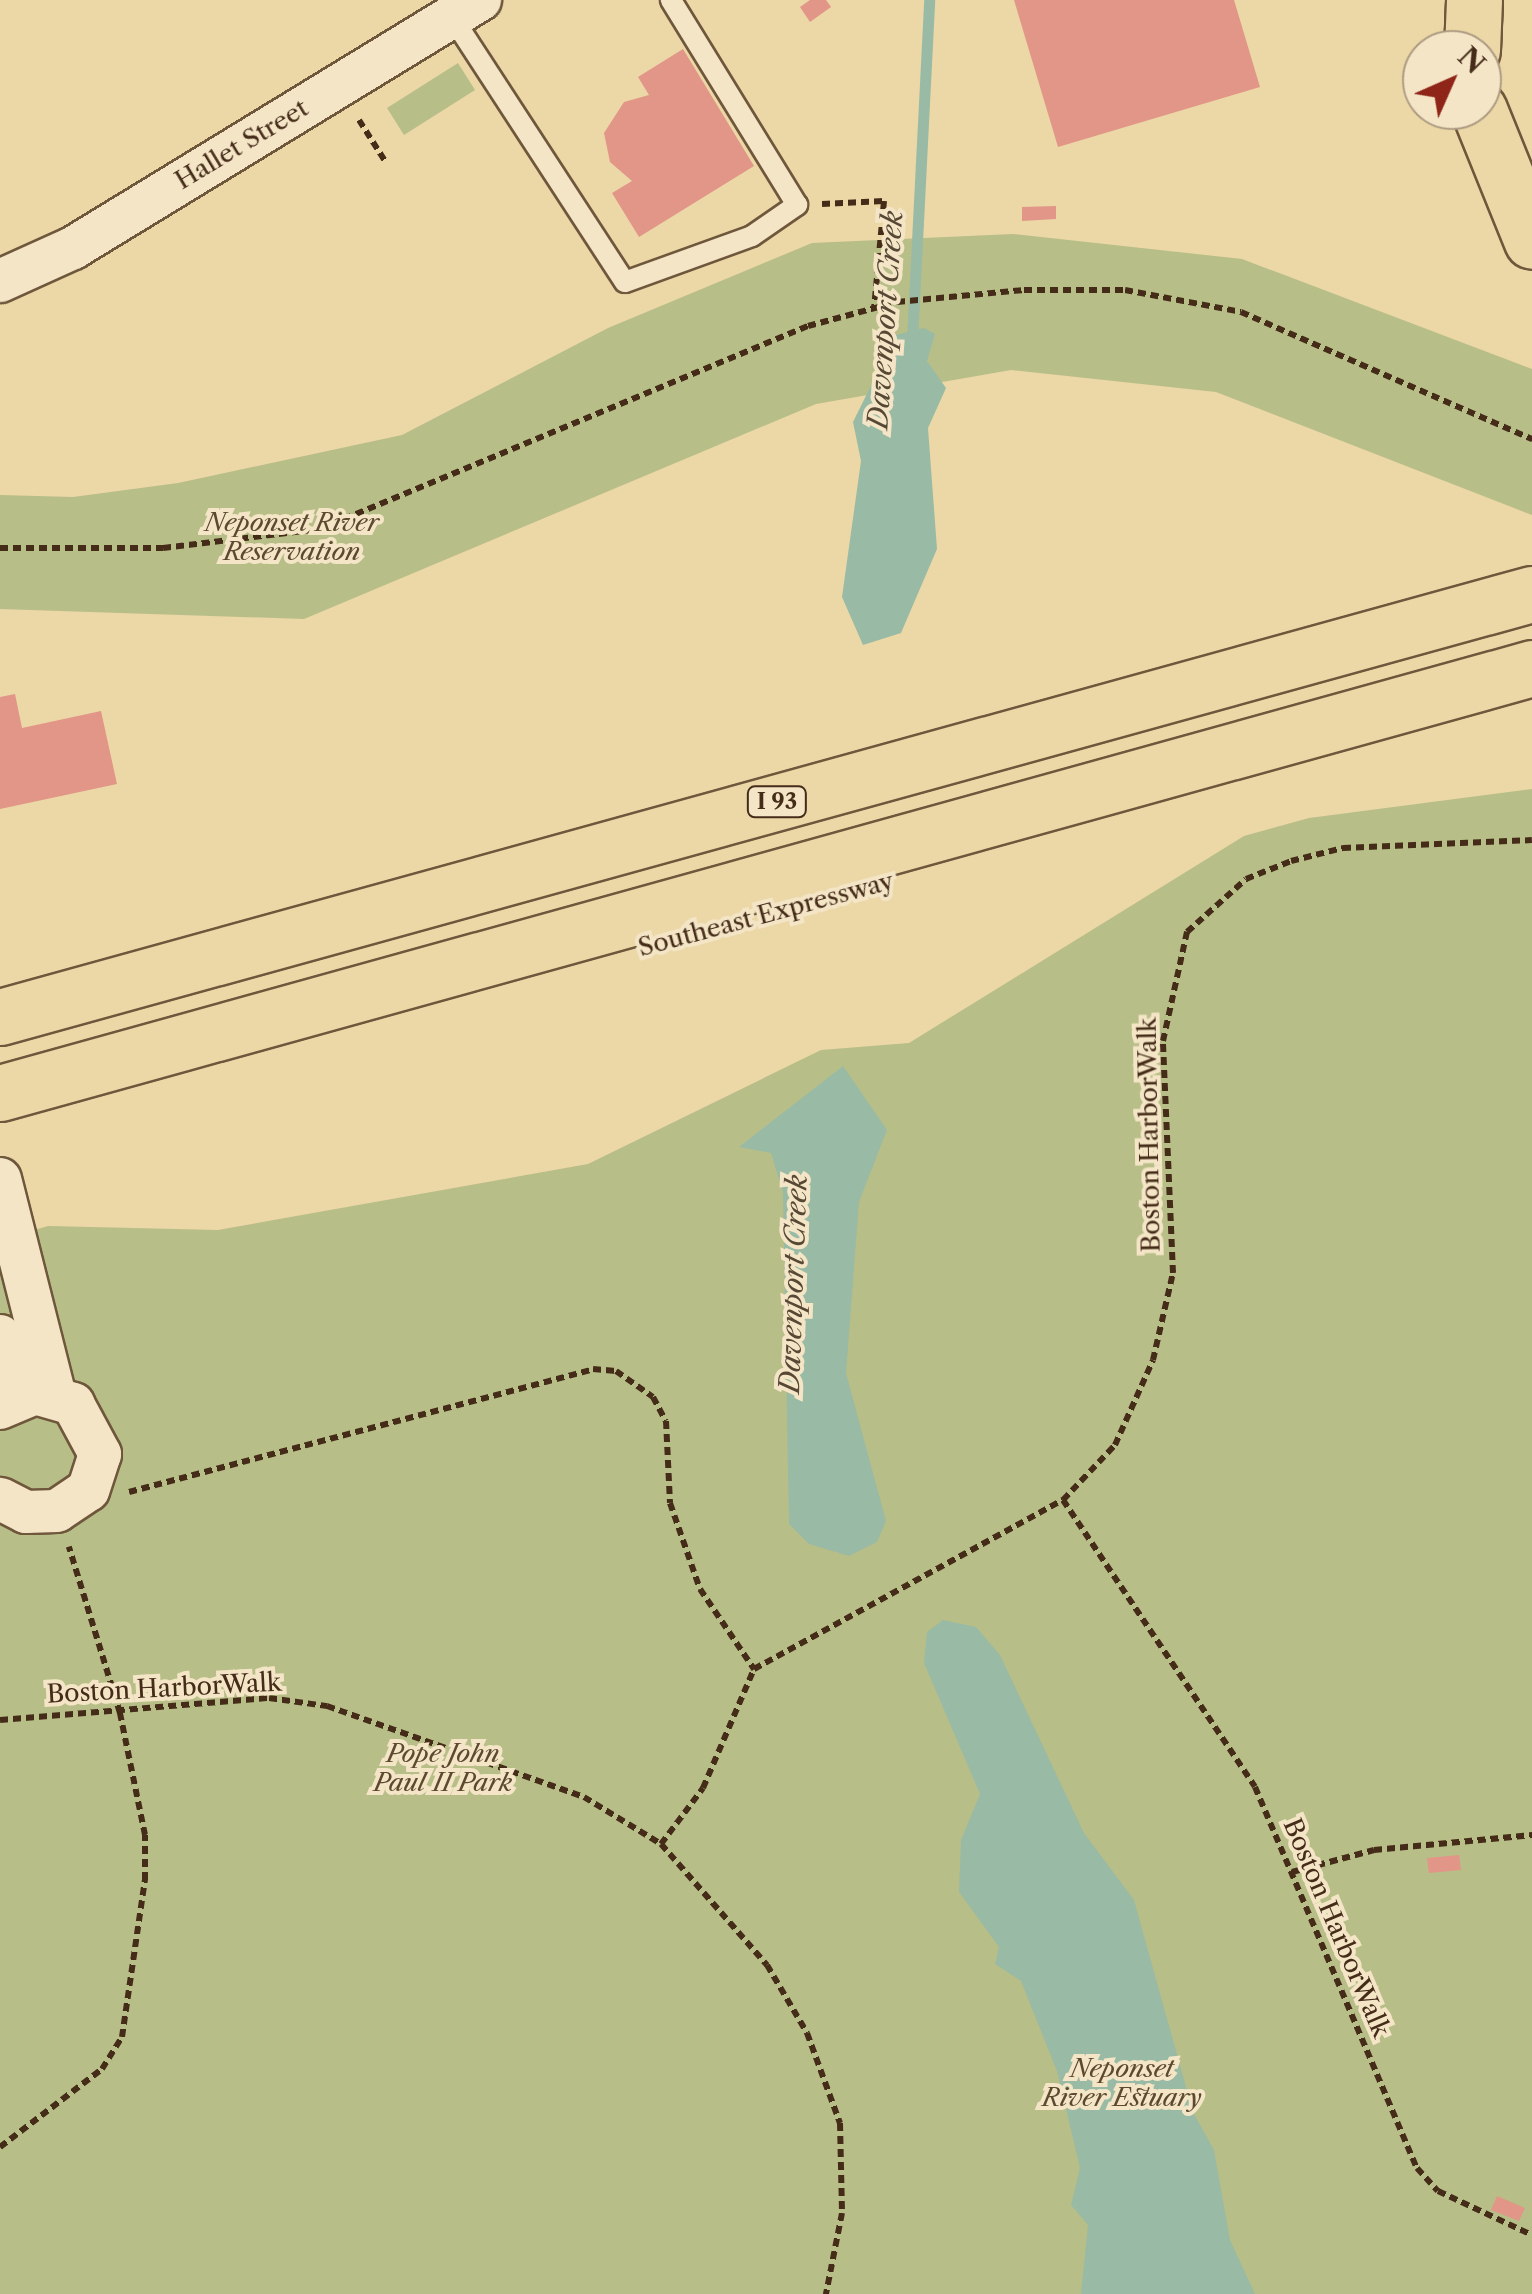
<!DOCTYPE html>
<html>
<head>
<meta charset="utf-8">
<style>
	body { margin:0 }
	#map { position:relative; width:1532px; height:2294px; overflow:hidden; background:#ecd7a7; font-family:"Libre Caslon Text",serif }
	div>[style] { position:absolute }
	.green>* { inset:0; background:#b8be87 }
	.water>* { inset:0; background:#99baa4 }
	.stream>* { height:11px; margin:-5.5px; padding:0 5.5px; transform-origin:5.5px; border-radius:5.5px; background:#99baa4 }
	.building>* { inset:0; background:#e19687 }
	.path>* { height:6px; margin-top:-3px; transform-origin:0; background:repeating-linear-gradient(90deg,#452c19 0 8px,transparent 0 13px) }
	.roads { filter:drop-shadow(2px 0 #6f573c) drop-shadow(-2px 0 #6f573c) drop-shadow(0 2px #6f573c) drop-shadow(0 -2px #6f573c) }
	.service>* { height:20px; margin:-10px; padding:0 10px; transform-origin:10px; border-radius:10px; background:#f3e5c6 }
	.minor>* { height:42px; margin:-21px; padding:0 21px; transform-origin:21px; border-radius:21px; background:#f3e5c6 }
	.motorway>* { height:55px; margin:-27.5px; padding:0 27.5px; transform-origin:27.5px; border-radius:27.5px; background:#ecd7a7 }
	span { translate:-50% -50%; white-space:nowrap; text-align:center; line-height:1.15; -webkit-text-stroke:8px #f3e5c6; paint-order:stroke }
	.shield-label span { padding:2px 8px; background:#f3e5c6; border:2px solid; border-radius:8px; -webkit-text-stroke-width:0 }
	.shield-label { font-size:22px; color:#452c19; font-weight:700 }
	.street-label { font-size:25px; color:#452c19 }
	.park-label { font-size:25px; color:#5c492f; font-style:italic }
	.water-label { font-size:28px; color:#564835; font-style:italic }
	.north { position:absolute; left:1402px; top:30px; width:100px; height:100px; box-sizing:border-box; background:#f3e5c6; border:2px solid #ad9b81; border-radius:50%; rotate:45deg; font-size:28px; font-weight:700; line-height:40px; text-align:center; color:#452c19 }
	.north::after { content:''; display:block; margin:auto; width:35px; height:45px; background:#8f2418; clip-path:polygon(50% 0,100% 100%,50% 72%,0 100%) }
</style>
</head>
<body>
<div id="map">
	<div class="green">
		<div style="clip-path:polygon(458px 63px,475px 90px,404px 135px,387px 108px)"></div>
		<div style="clip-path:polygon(1013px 234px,1242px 259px,1532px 369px,1532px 515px,1216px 392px,1011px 370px,816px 404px,304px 619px,0 609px,0 495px,73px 497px,178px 483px,402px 435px,608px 328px,812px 243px)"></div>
		<div style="clip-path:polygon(1532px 789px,1532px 2294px,0 2294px,0 1240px,48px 1226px,218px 1230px,588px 1164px,821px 1050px,909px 1043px,1244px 836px,1309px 818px)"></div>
	</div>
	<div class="water">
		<div style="clip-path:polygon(924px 328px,935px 334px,927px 361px,946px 388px,928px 428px,937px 549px,901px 633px,863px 645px,842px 597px,861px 461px,853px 422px,896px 335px)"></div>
		<div style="clip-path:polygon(843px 1066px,887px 1130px,859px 1202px,846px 1373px,886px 1521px,877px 1542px,849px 1556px,809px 1544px,789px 1524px,783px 1192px,771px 1153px,739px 1147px)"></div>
		<div style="clip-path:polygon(943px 1620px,976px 1627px,1000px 1655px,1084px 1833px,1134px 1900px,1193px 2112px,1214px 2150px,1230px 2240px,1255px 2294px,1081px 2294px,1088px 2225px,1071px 2205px,1080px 2168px,1057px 2071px,1021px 1981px,995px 1964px,999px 1947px,959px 1892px,961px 1840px,980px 1794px,924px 1663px,927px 1632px)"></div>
	</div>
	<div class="stream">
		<div style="left:912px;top:340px;width:340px;rotate:-87.1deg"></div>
	</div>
	<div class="building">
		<div style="clip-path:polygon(810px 0,826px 0,831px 7px,810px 22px,800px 7px)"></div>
		<div style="clip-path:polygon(1014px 0,1234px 0,1260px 87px,1058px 147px)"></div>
		<div style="clip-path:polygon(683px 49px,754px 166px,639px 237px,612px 193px,632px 181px,610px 162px,604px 133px,624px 102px,649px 95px,638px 77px)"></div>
		<div style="clip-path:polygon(1056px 206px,1056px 219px,1022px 221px,1022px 207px)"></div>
		<div style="clip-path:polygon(15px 694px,22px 728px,101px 711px,117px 784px,0 809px,0 697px)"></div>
		<div style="clip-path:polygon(1459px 1855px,1461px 1870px,1429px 1873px,1427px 1858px)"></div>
		<div style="clip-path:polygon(1497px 2196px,1525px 2208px,1519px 2221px,1491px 2210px)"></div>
	</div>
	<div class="path">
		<div style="left:359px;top:120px;width:49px;rotate:57.6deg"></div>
		<div style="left:822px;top:204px;width:62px;rotate:-2.8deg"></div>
		<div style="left:884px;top:201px;width:107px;rotate:95.3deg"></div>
		<div style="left:0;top:548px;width:163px"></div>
		<div style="left:163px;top:548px;width:158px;rotate:-6.9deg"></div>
		<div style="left:320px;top:529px;width:529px;rotate:-22.59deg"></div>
		<div style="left:808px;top:326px;width:92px;rotate:-15.1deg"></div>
		<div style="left:897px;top:302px;width:128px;rotate:-5.4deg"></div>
		<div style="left:1024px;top:290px;width:101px"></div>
		<div style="left:1125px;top:290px;width:118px;rotate:10.7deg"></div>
		<div style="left:1241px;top:312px;width:318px;rotate:23.6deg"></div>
		<div style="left:129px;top:1492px;width:480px;rotate:-14.8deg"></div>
		<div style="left:593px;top:1369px;width:23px;rotate:5deg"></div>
		<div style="left:616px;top:1371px;width:45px;rotate:35.1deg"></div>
		<div style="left:653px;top:1397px;width:27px;rotate:62deg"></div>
		<div style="left:666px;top:1421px;width:82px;rotate:87.2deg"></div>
		<div style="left:670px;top:1503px;width:91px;rotate:70.8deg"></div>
		<div style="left:700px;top:1589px;width:97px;rotate:56deg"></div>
		<div style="left:1063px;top:1500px;width:345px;rotate:56.2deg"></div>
		<div style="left:1255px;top:1787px;width:414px;rotate:67deg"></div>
		<div style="left:1417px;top:2168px;width:31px;rotate:48deg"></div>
		<div style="left:1438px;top:2191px;width:104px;rotate:25.1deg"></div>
		<div style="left:0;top:1720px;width:270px;rotate:-4.7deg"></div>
		<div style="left:269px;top:1698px;width:59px;rotate:7.9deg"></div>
		<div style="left:327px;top:1706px;width:273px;rotate:19.5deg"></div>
		<div style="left:584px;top:1797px;width:90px;rotate:31.4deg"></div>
		<div style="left:661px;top:1844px;width:161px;rotate:48.8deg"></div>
		<div style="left:767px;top:1965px;width:79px;rotate:59.5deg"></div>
		<div style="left:807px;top:2033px;width:96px;rotate:69.9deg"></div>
		<div style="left:840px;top:2123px;width:90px;rotate:88.7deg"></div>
		<div style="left:842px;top:2213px;width:83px;rotate:101.2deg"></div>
		<div style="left:661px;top:1844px;width:70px;rotate:-53.1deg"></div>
		<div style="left:703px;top:1788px;width:129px;rotate:-66.8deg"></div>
		<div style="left:754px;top:1669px;width:352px;rotate:-28.7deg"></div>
		<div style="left:1063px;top:1500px;width:76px;rotate:-46.6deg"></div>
		<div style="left:1115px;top:1445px;width:93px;rotate:-65.9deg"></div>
		<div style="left:1153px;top:1360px;width:89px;rotate:-77.1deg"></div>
		<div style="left:1173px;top:1273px;width:232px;rotate:-92.5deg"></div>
		<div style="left:1163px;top:1041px;width:112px;rotate:-77.6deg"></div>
		<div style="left:1187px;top:932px;width:79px;rotate:-41.9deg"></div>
		<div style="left:1246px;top:879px;width:48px;rotate:-21.8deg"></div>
		<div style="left:1291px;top:861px;width:54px;rotate:-14deg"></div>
		<div style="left:1343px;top:848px;width:189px;rotate:-2.4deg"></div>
		<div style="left:1292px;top:1872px;width:85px;rotate:-15deg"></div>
		<div style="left:1374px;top:1850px;width:159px;rotate:-5.4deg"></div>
		<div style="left:0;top:2147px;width:128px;rotate:-37.4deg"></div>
		<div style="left:102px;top:2069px;width:38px;rotate:-58deg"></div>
		<div style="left:122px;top:2037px;width:159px;rotate:-81.7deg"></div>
		<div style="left:145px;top:1880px;width:45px;rotate:-90deg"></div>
		<div style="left:145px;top:1835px;width:125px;rotate:-101.6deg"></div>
		<div style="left:120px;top:1713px;width:174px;rotate:-107.1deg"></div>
	</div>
	<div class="roads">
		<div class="service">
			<div style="left:452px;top:17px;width:316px;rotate:56.9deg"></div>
			<div style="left:625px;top:282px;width:135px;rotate:-19.9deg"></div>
			<div style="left:752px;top:236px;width:55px;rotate:-34.6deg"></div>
			<div style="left:797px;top:205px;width:241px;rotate:-121.6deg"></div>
		</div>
		<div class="minor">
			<div style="left:0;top:281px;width:80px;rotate:-24.3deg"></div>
			<div style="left:73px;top:248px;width:477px;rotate:-31.4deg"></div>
			<div style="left:0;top:1179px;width:224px;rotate:75.8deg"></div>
			<div style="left:0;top:1336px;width:65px;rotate:76.6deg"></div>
			<div style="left:0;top:1408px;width:38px;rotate:-23deg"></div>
			<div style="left:35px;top:1393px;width:40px;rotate:16deg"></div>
			<div style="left:73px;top:1404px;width:57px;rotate:61.6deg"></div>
			<div style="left:100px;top:1454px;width:38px;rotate:108deg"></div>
			<div style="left:88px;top:1490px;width:37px;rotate:146deg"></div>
			<div style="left:57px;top:1511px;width:31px;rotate:178deg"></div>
			<div style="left:26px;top:1512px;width:29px;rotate:-153deg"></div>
		</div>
		<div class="motorway">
			<div style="left:1472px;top:50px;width:50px;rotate:-87.7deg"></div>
			<div style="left:1479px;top:110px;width:141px;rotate:68deg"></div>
			<div style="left:0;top:1017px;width:1589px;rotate:-15.44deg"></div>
			<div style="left:0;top:1093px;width:1590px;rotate:-15.5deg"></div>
		</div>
	</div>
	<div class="shield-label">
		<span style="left:777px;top:802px">I 93</span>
	</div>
	<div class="street-label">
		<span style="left:242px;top:145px;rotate:-31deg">Hallet Street</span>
		<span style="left:766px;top:915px;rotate:-15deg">Southeast Expressway</span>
		<span style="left:1150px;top:1135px;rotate:-91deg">Boston HarborWalk</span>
		<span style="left:164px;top:1689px;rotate:-3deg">Boston HarborWalk</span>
		<span style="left:1336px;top:1928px;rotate:67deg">Boston HarborWalk</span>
	</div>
	<div class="park-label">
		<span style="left:292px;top:538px">Neponset River<br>Reservation</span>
		<span style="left:443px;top:1769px">Pope John<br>Paul II Park</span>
		<span style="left:1122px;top:2084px">Neponset<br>River Estuary</span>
	</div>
	<div class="water-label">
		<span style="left:885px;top:320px;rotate:-86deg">Davenport Creek</span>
		<span style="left:793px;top:1284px;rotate:-88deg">Davenport Creek</span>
	</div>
	<div class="north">N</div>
</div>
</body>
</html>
